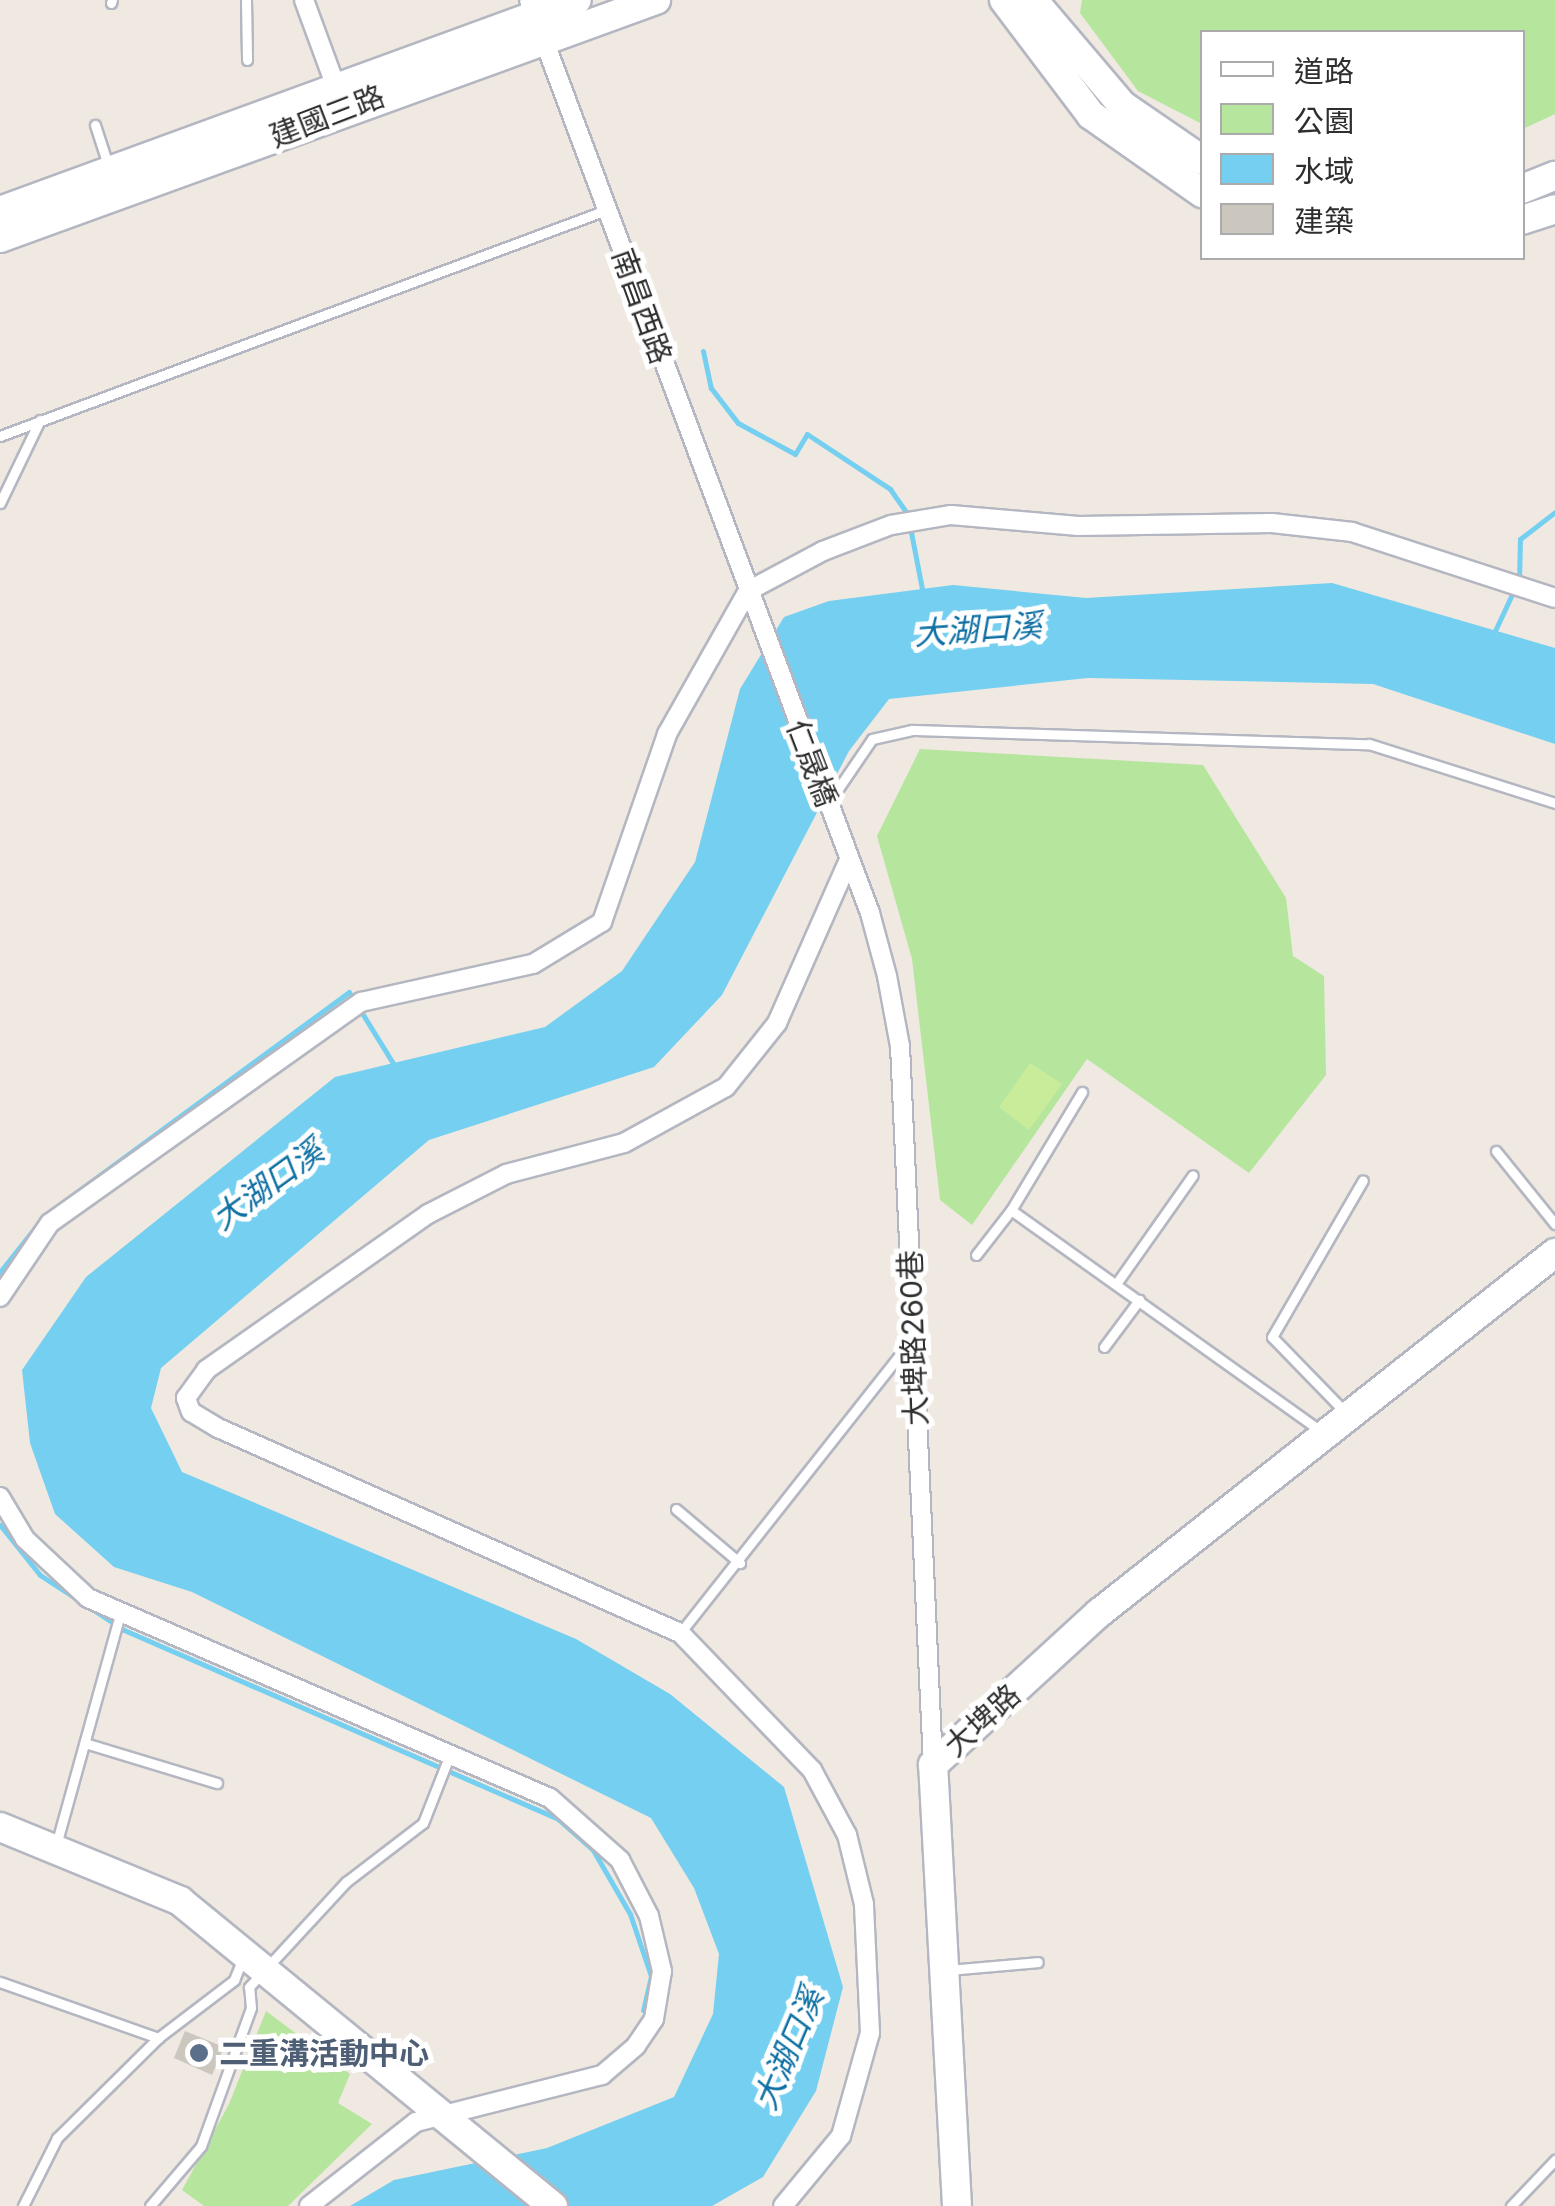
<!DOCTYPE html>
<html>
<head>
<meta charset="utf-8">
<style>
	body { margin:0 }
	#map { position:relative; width:1555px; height:2206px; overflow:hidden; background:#efe9e1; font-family:Inter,"Noto Sans TC",sans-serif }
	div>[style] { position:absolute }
	.green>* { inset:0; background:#b6e59e }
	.pitch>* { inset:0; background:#c9ec9a }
	.water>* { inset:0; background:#75cff0 }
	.stream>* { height:5px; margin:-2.5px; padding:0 2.5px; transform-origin:2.5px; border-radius:2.5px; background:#75cff0 }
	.building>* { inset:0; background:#cbc7bf }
	.roads { filter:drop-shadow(2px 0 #b4b7c1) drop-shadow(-2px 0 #b4b7c1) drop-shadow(0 2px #b4b7c1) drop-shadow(0 -2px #b4b7c1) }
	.lane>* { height:9px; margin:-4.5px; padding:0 4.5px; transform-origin:4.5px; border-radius:4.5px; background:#fff }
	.street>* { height:18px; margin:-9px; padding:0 9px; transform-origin:9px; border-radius:9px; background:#fff }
	.secondary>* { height:28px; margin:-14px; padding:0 14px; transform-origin:14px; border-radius:14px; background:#fff }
	.dots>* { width:28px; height:28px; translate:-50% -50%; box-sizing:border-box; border:5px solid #fff; border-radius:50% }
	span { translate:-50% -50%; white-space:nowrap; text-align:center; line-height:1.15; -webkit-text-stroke:10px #fff; paint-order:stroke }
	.street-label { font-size:30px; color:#2e2e2e }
	.service-label { font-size:30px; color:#4e5e75; font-weight:700 }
	.left { translate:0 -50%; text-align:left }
	.water-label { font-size:32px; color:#0d6fa3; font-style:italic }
	.legend { position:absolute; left:1200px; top:30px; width:325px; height:230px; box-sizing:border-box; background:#fff; border:2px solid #ababab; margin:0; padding:12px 18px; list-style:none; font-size:30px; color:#2e2e2e }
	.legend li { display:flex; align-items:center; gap:20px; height:50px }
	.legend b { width:50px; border:2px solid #ababab }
</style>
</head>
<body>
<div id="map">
	<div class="green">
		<div style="clip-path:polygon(1082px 0,1555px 0,1555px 114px,1523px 129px,1522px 32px,1202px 32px,1202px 124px,1138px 91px,1080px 13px)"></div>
		<div style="clip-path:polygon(920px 749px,1203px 765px,1286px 898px,1293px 956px,1324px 976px,1326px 1075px,1249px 1173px,1087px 1059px,972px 1225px,940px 1200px,912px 959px,877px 836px)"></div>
		<div style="clip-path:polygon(266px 2011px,350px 2074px,338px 2103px,372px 2124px,288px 2206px,204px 2206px,182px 2190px,229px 2104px)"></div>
	</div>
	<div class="pitch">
		<div style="clip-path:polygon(1030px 1063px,1062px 1084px,1029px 1130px,999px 1107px)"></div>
	</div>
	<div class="water">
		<div style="clip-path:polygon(1332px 583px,1555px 648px,1555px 744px,1373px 684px,1088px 678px,889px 699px,849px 751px,722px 995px,654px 1067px,429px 1140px,161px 1368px,151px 1408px,182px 1472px,576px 1639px,670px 1694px,784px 1787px,843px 1987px,816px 2091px,763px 2177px,712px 2206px,350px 2206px,394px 2180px,547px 2148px,674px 2097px,713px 2014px,719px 1954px,694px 1888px,651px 1818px,192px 1592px,114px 1567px,55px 1514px,30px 1443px,22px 1370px,86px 1277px,335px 1077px,545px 1027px,622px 971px,695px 862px,740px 689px,784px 617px,829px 601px,953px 585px,1086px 598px)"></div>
	</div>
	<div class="stream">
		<div style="left:703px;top:351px;width:38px;rotate:78deg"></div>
		<div style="left:711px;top:388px;width:44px;rotate:52.4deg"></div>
		<div style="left:738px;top:423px;width:65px;rotate:28.5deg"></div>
		<div style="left:795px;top:454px;width:23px;rotate:-59deg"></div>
		<div style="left:807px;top:434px;width:100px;rotate:33.5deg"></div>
		<div style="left:890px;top:489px;width:33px;rotate:55deg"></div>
		<div style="left:910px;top:527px;width:68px;rotate:79deg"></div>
		<div style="left:1519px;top:580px;width:41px;rotate:-88.6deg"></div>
		<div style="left:1520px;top:539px;width:44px;rotate:-37.6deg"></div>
		<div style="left:1493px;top:635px;width:50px;rotate:-65deg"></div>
		<div style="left:0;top:1272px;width:71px;rotate:-51.8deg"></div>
		<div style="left:44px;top:1216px;width:378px;rotate:-36.3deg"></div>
		<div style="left:349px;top:992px;width:86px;rotate:58.3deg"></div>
		<div style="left:0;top:1525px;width:64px;rotate:51.3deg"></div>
		<div style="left:40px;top:1575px;width:100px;rotate:33.2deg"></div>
		<div style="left:124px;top:1630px;width:473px;rotate:23.5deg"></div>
		<div style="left:558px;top:1819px;width:47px;rotate:41.5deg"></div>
		<div style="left:593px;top:1850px;width:74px;rotate:60deg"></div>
		<div style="left:630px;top:1914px;width:65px;rotate:71.3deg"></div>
		<div style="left:651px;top:1976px;width:35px;rotate:103deg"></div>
	</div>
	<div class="building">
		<div style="clip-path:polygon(185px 2031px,224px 2047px,212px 2075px,174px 2058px)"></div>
	</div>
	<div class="roads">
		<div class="lane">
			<div style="left:246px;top:0;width:60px;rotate:89deg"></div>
			<div style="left:111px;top:3px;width:3px;rotate:-72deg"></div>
			<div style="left:95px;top:125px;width:45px;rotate:72deg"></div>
			<div style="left:0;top:436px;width:647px;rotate:-20.45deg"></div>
			<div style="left:0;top:503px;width:92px;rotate:-64.3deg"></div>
			<div style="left:829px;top:802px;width:76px;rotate:-55.7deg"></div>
			<div style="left:872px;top:739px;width:41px;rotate:-12.7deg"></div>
			<div style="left:912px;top:730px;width:457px;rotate:1.8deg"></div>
			<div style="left:1369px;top:744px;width:195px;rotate:17.6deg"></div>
			<div style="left:1082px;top:1092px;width:138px;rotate:121deg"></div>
			<div style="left:1011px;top:1210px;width:382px;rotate:35.5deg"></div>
			<div style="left:1496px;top:1151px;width:94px;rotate:51.1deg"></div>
			<div style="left:976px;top:1255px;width:57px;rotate:-52.1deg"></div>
			<div style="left:1116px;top:1284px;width:133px;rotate:-54.8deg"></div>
			<div style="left:1104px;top:1347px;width:59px;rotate:-53.3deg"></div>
			<div style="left:1346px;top:1413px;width:106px;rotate:-134.2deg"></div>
			<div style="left:1272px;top:1337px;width:181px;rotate:-59.9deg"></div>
			<div style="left:676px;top:1509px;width:84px;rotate:40.2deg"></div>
			<div style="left:680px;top:1633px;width:375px;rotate:-51.7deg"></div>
			<div style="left:85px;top:1743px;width:138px;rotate:16.9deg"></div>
			<div style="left:56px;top:1845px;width:240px;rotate:-74.5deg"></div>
			<div style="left:947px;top:1970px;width:91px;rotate:-5deg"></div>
			<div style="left:0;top:1982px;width:168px;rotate:19.5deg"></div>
			<div style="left:23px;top:2206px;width:76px;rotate:-63.4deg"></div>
			<div style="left:57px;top:2138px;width:142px;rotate:-44.7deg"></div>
			<div style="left:158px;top:2038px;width:96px;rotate:-37.3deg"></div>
			<div style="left:234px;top:1980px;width:24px;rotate:-68deg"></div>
			<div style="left:150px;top:2206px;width:79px;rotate:-49.6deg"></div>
			<div style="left:201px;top:2146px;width:147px;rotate:-70.1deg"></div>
			<div style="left:251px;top:2008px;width:21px;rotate:-95deg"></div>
			<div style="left:249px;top:1987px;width:143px;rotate:-47.3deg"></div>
			<div style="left:346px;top:1882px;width:97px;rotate:-37.5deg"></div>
			<div style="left:423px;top:1823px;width:74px;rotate:-68.6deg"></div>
			<div style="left:1511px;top:2206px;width:64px;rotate:-46.3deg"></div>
		</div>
		<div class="street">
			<div style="left:304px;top:0;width:104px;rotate:69.8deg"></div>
			<div style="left:529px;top:0;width:975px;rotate:69.52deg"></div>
			<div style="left:870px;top:913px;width:65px;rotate:74.9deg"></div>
			<div style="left:887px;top:976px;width:71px;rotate:79.5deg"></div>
			<div style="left:900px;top:1046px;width:720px;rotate:87.37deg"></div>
			<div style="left:0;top:1297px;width:89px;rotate:-56deg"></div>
			<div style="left:50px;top:1223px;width:382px;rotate:-35.4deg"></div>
			<div style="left:361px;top:1002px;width:176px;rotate:-12.5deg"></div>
			<div style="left:533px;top:964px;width:81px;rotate:-31.3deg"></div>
			<div style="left:602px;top:922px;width:199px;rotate:-70.9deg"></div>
			<div style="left:667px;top:734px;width:164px;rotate:-60.5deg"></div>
			<div style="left:748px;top:591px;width:85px;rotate:-28.1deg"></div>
			<div style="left:823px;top:551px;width:73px;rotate:-20.9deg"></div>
			<div style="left:891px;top:525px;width:61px;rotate:-9.5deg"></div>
			<div style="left:951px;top:515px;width:128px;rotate:4.9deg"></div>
			<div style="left:1079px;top:526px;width:193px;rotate:-0.9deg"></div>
			<div style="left:1272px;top:523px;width:81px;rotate:6.4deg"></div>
			<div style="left:1352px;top:532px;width:213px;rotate:18deg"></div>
			<div style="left:0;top:1497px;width:49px;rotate:59.2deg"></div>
			<div style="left:25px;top:1539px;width:86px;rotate:43.1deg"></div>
			<div style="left:88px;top:1598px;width:503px;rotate:23.41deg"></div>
			<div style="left:550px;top:1798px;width:94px;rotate:41.5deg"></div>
			<div style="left:620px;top:1860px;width:63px;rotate:62.6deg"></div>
			<div style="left:649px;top:1916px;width:57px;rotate:76.7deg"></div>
			<div style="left:662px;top:1971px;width:49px;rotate:99.5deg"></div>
			<div style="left:654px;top:2019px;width:32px;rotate:124deg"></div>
			<div style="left:636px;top:2046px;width:45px;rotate:139.5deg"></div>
			<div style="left:602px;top:2075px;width:192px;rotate:165.8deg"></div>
			<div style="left:416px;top:2122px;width:136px;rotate:141.9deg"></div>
			<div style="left:783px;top:2206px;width:91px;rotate:-50.4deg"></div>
			<div style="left:841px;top:2136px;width:107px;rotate:-74.3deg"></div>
			<div style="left:870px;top:2033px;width:129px;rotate:-92.7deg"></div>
			<div style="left:864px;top:1904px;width:71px;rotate:-103.8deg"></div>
			<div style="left:847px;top:1835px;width:74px;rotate:-118.3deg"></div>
			<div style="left:812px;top:1770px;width:190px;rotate:-133.9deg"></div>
			<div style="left:680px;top:1633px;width:505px;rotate:-156.07deg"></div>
			<div style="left:218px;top:1428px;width:31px;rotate:-149deg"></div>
			<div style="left:191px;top:1412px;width:15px;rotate:-110deg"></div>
			<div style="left:186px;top:1398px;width:34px;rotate:-54deg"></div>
			<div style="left:206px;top:1370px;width:271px;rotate:-35.1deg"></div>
			<div style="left:428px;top:1214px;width:88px;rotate:-27.1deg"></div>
			<div style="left:506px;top:1174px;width:122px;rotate:-14.7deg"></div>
			<div style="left:624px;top:1143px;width:116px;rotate:-28.8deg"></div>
			<div style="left:726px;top:1087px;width:82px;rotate:-51.4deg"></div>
			<div style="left:777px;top:1023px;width:178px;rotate:-66.2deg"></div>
		</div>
		<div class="secondary">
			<div style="left:1004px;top:0;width:144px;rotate:52.9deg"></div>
			<div style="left:1091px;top:115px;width:136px;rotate:35.1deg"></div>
			<div style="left:1033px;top:0;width:138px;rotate:49.7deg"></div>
			<div style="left:1122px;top:105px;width:97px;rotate:34.5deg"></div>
			<div style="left:1522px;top:189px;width:35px;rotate:-22deg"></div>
			<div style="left:0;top:211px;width:614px;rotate:-20.09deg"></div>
			<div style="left:1522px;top:220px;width:35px;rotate:-18deg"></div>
			<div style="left:0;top:238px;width:698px;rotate:-19.94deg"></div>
			<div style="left:0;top:1827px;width:195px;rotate:22.3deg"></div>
			<div style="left:180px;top:1901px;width:482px;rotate:39.3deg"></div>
			<div style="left:957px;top:2206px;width:442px;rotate:-93.1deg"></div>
			<div style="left:933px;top:1765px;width:225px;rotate:-42.5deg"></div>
			<div style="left:1099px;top:1613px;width:581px;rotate:-38.29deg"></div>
		</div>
	</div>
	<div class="dots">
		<div style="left:199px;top:2053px;background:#5c6f8a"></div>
	</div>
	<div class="street-label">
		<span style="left:327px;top:116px;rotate:-21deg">建國三路</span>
		<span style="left:642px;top:306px;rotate:70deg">南昌西路</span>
		<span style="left:812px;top:763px;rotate:69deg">仁晟橋</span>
		<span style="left:913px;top:1338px;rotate:-92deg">大埤路260巷</span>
		<span style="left:982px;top:1720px;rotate:-42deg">大埤路</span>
	</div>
	<div class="service-label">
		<span class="left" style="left:219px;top:2053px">二重溝活動中心</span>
	</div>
	<div class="water-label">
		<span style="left:978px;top:630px;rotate:-4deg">大湖口溪</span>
		<span style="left:268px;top:1185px;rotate:-36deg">大湖口溪</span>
		<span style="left:789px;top:2049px;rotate:-67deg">大湖口溪</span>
	</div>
	<ul class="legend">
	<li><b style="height:12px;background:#fff"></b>道路</li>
	<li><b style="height:28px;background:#b6e59e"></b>公園</li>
	<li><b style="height:28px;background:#75cff0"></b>水域</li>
	<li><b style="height:28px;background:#cbc7bf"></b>建築</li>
	</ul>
</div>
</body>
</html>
